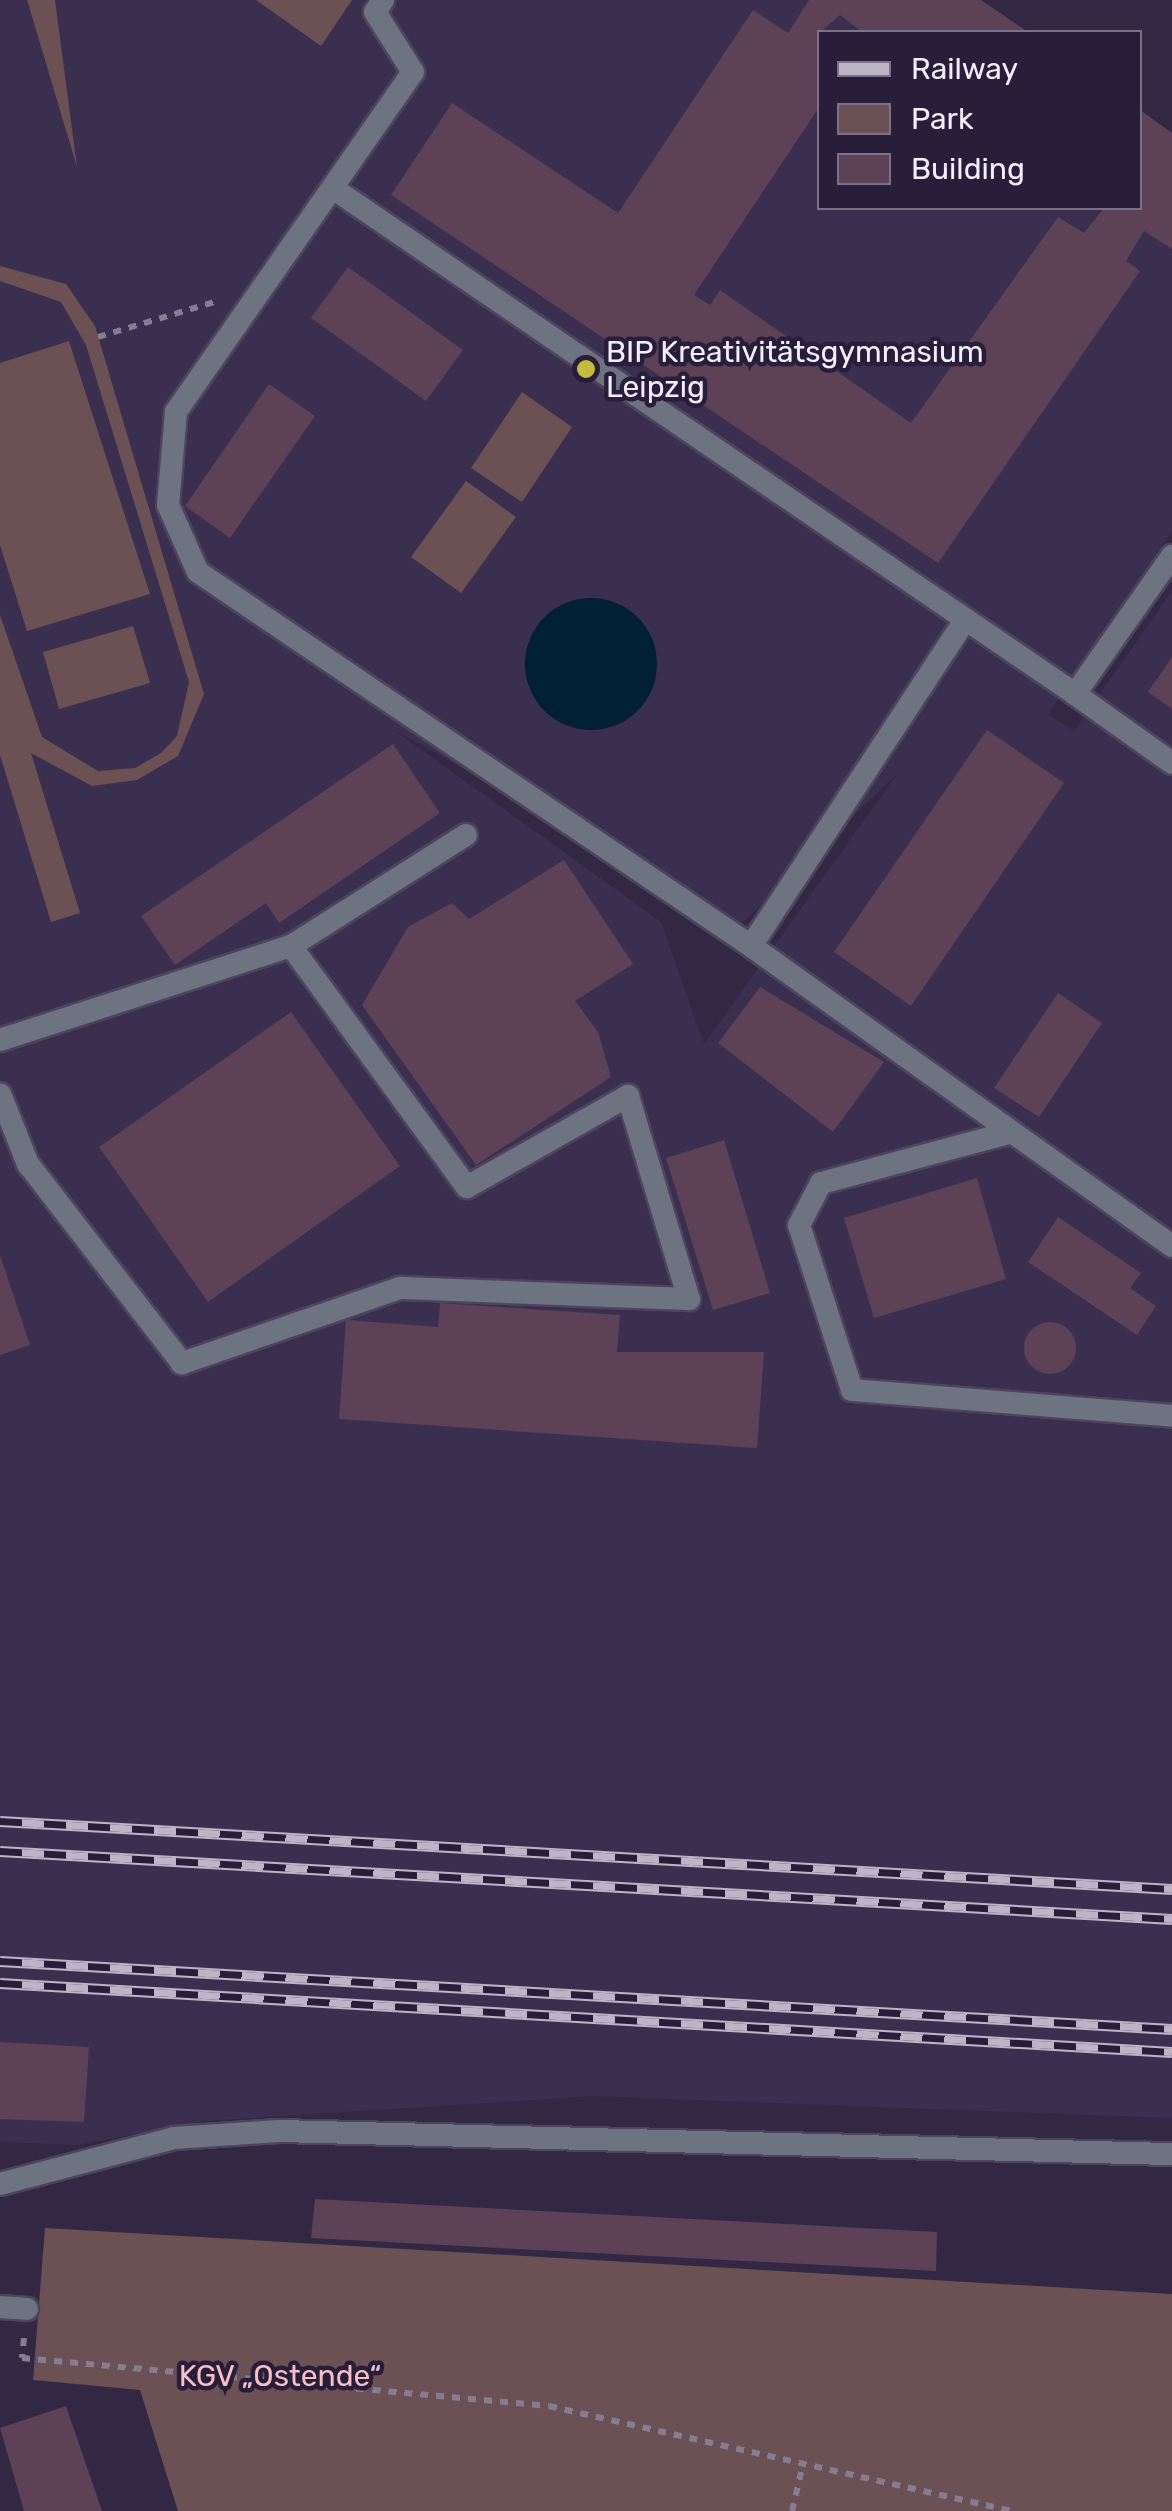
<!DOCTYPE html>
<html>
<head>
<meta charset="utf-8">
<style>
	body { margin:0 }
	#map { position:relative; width:1172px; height:2511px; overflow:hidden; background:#322843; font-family:Rubik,sans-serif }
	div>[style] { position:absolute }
	.built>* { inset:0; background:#3b2f50 }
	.green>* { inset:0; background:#6b5054 }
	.water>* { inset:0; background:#002133 }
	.round { border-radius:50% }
	.building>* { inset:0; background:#5c4157 }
	.path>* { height:6px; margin-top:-3px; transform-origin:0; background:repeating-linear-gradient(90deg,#857d93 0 8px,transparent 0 16px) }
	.roads { filter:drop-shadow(2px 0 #4d445d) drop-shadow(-2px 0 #4d445d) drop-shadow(0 2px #4d445d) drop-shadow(0 -2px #4d445d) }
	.lane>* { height:22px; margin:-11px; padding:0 11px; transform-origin:11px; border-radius:11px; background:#6d7381 }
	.rail>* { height:11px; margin-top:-5.5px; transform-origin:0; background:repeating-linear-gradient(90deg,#281e39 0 22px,#bbb5c7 0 44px); box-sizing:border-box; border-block:2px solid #bbb5c7 }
	.dots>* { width:28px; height:28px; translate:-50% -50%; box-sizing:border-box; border:5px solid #281e39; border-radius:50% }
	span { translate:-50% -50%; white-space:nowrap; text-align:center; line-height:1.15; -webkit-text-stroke:9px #281e39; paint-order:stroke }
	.poi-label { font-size:30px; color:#f5f0ff }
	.left { translate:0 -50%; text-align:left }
	.park-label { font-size:30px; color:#f8bfc9 }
	.legend { position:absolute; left:817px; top:30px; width:325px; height:180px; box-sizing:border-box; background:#281e39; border:2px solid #7a7288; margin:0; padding:12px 18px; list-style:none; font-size:30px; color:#f5f0ff }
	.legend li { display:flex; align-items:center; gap:20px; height:50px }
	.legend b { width:50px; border:2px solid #7a7288 }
</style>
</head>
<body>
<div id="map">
	<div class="built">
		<div style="clip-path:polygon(evenodd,0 0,27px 0,75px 158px,55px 0,981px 0,1028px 32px,820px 32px,820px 208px,1140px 208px,1140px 110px,1172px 133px,1172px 531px,1048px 714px,1074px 731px,1172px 591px,1172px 2118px,594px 2096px,204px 2121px,78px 2145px,0 2142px,0 0,391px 728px,741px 924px,898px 773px,704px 1044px,661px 922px,391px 728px)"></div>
	</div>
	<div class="green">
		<div style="clip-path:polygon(27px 0,55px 0,77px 167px)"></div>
		<div style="clip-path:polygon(256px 0,352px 0,321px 46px)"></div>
		<div style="clip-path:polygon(0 266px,66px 284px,95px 326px,204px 694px,178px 756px,137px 780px,92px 786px,31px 753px,80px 913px,51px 922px,0 755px,0 615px,42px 737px,98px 771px,135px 768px,161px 753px,177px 736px,189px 682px,86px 345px,61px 302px,0 281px)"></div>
		<div style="clip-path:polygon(69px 341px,150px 594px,27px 631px,0 545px,0 363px)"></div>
		<div style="clip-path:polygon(522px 392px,572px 427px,522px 502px,471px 468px)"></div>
		<div style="clip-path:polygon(466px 481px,516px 517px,461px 593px,411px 557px)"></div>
		<div style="clip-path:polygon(133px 626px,150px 683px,59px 709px,43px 652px)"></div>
		<div style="clip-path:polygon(45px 2228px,1172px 2294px,1172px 2511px,178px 2511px,140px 2390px,33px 2380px)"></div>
	</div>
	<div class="water">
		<div class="round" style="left:525px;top:598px;width:132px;height:132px"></div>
	</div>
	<div class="building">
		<div style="clip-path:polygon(809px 0,981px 0,1028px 32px,862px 32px,840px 15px,820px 32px,820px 106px,694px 295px,710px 305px,720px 290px,911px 423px,1058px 217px,1084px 233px,1104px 208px,1140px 208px,1140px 110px,1172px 133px,1172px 249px,1144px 231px,1126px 261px,1140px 271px,938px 563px,391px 195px,452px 103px,618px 213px,753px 10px,788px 33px)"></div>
		<div style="clip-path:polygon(348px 267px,463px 350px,426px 401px,311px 318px)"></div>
		<div style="clip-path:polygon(269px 384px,315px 416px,230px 538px,185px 506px)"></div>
		<div style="clip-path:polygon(1172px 657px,1172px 709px,1148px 692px)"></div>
		<div style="clip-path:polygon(987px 730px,1064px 783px,911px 1006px,834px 952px)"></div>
		<div style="clip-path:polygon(393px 744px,440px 813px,279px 923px,266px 903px,175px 965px,141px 916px)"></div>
		<div style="clip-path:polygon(564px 860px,633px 964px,575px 1001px,598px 1032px,611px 1077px,476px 1165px,362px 1005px,408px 927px,452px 903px,469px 919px)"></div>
		<div style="clip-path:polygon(760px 987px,884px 1062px,833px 1132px,718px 1043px)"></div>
		<div style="clip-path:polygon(1058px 993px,1102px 1023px,1039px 1117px,994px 1088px)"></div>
		<div style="clip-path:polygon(291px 1012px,400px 1166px,208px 1302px,99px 1147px)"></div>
		<div style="clip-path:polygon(724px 1140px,770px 1293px,713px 1310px,666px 1158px)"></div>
		<div style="clip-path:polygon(977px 1178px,1006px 1279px,874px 1318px,844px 1218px)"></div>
		<div style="clip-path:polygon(1058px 1217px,1141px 1273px,1130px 1288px,1156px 1306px,1137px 1335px,1028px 1262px)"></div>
		<div style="clip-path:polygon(0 1255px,30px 1345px,0 1355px)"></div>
		<div style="clip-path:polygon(440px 1303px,620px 1315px,617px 1352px,764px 1352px,757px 1448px,339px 1419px,346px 1320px,438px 1327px)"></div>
		<div class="round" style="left:1024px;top:1322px;width:52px;height:52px"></div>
		<div style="clip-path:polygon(0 2042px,89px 2047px,84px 2122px,0 2119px)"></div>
		<div style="clip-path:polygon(315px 2199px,937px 2232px,936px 2271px,311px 2238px)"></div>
		<div style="clip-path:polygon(66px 2406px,102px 2511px,24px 2511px,0 2428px)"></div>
	</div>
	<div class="path">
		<div style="left:98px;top:337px;width:121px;rotate:-16.8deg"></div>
		<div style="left:24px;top:2338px;width:20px;rotate:96deg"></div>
		<div style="left:22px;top:2358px;width:529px;rotate:5.2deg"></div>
		<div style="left:549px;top:2406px;width:474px;rotate:12.8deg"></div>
		<div style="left:792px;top:2511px;width:48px;rotate:-76.8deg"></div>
	</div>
	<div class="roads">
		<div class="lane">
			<div style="left:383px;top:0;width:14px;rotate:124deg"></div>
			<div style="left:375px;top:12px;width:71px;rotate:57.7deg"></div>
			<div style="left:413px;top:72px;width:414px;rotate:124.9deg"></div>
			<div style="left:176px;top:412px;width:93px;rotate:94.9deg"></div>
			<div style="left:168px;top:505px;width:73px;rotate:65.9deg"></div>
			<div style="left:198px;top:572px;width:668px;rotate:34.07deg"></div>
			<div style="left:751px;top:946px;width:391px;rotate:-56.7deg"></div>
			<div style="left:334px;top:189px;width:897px;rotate:34.27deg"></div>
			<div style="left:1075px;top:694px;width:169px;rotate:-54.9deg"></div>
			<div style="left:1075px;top:694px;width:119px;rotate:35.4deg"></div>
			<div style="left:291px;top:946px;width:207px;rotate:-32.4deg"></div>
			<div style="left:751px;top:946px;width:517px;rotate:35.47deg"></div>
			<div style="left:0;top:1040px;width:306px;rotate:-17.9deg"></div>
			<div style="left:291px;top:946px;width:298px;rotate:53.9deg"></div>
			<div style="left:467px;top:1187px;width:185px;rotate:-29.5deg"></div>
			<div style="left:628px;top:1096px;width:212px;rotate:73.3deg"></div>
			<div style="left:689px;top:1299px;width:289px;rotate:-177.8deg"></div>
			<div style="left:400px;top:1288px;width:231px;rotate:161deg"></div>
			<div style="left:182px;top:1363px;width:252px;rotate:-127.7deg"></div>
			<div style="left:28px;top:1164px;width:75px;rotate:-111.8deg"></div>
			<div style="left:1012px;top:1132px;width:198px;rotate:165deg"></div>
			<div style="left:821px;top:1183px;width:47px;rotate:117.6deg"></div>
			<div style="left:799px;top:1225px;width:173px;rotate:72.2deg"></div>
			<div style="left:852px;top:1390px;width:321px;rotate:4.6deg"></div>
			<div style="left:0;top:2184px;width:180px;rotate:-14.8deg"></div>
			<div style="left:174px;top:2138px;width:105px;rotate:-3.8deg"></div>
			<div style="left:279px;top:2131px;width:893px;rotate:1.48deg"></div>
			<div style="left:0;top:2307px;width:27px;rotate:4deg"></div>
		</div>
	</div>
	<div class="rail">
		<div style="left:0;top:1821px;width:1174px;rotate:3.32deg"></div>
		<div style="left:0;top:1851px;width:1174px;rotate:3.32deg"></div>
		<div style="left:0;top:1961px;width:1174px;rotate:3.32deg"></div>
		<div style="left:0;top:1983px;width:1174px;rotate:3.37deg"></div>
	</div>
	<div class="dots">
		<div style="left:586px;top:369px;background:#c3bd3e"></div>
	</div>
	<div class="poi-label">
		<span class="left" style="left:606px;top:369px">BIP Kreativitätsgymnasium<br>Leipzig</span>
	</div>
	<div class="park-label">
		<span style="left:280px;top:2376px">KGV „Ostende“</span>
	</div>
	<ul class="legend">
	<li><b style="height:12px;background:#bbb5c7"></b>Railway</li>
	<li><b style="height:28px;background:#6b5054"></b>Park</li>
	<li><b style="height:28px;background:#5c4157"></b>Building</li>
	</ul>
</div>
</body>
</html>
